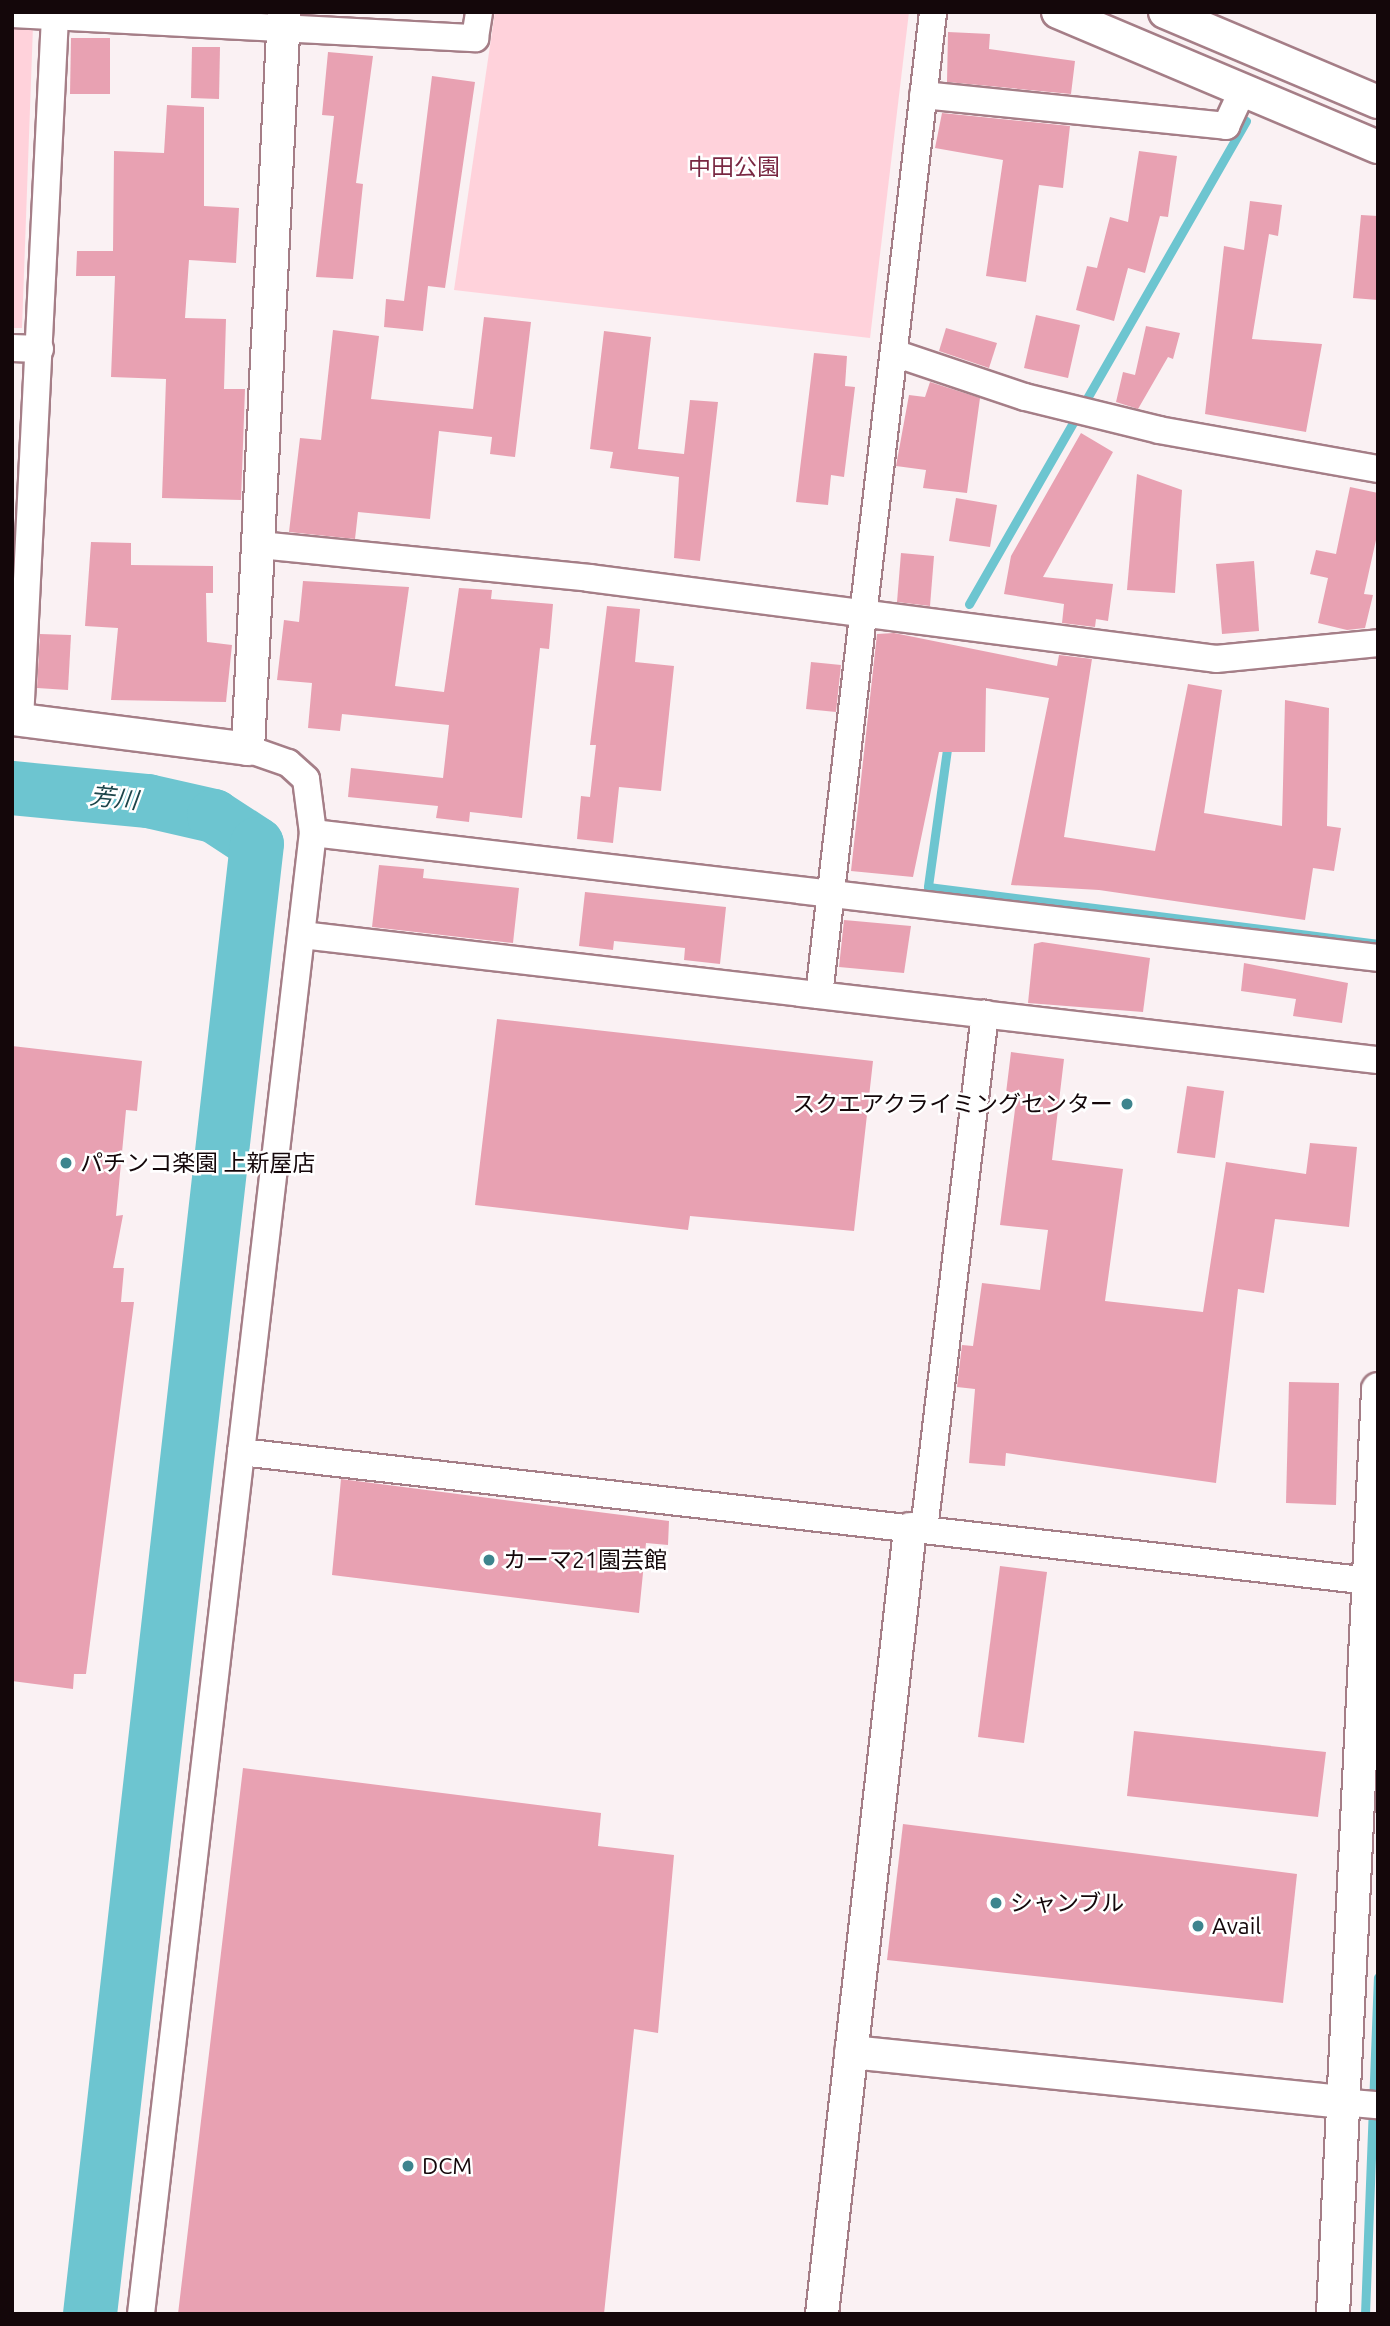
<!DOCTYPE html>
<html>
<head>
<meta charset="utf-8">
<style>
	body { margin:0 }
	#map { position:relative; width:1390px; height:2326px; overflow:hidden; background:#faf1f3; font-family:Ubuntu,"Noto Sans JP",sans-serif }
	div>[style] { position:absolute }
	.green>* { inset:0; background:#ffd2db }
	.stream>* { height:9px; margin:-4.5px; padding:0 4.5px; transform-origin:4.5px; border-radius:4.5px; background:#6dc5d0 }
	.river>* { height:54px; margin:-27px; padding:0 27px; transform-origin:27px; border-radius:27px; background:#6dc5d0 }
	.building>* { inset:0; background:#e8a1b2 }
	.roads { filter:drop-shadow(2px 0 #a57e87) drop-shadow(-2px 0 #a57e87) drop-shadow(0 2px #a57e87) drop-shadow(0 -2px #a57e87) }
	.minor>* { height:26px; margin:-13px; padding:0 13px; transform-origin:13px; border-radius:13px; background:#fff }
	.tertiary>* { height:32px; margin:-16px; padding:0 16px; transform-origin:16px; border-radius:16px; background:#fff }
	.dots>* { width:19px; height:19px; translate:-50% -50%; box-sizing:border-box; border:4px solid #fff; border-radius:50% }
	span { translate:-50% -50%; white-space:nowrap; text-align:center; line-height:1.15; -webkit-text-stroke:5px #fff; paint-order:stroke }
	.park-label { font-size:23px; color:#792742 }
	.poi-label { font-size:23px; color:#14070a }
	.right { translate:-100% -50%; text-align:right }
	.left { translate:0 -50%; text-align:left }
	.water-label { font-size:24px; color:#1c454a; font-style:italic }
	.frame { position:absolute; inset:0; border:14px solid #14070a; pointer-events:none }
</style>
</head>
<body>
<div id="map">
	<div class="green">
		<div style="clip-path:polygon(495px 12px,909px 12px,870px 338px,454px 290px)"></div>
		<div style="clip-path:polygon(12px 25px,33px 26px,22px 328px,12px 328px)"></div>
	</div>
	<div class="stream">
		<div style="left:969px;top:604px;width:557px;rotate:-60.17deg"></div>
		<div style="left:948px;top:742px;width:146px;rotate:97.9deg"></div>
		<div style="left:928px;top:887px;width:454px;rotate:7.2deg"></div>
		<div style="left:1365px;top:2314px;width:337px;rotate:-87.8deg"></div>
	</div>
	<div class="river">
		<div style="left:12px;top:788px;width:137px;rotate:5.5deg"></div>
		<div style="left:148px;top:801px;width:68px;rotate:12.8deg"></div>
		<div style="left:214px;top:816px;width:51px;rotate:33.1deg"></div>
		<div style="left:257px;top:844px;width:1479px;rotate:96.48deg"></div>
	</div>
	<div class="building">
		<div style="clip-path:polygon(948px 32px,990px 34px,989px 49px,1075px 61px,1071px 94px,947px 82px)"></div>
		<div style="clip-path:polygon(71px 38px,110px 38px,110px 94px,70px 94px)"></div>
		<div style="clip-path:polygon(192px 47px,220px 47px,219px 99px,191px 98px)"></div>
		<div style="clip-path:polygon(328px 52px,373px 56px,356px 183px,363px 184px,353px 279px,316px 277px,334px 116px,322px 115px)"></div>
		<div style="clip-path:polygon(432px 76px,475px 82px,445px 288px,428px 286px,423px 331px,384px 327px,386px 299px,404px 301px)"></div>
		<div style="clip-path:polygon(167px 105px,204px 107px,204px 206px,239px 208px,236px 263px,189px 260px,185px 318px,226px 319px,224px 389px,245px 389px,241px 500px,162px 498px,166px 379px,111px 377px,115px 276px,76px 276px,77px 251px,113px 251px,114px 151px,164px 153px)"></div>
		<div style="clip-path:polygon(942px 113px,1070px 126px,1063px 188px,1039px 185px,1026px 282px,986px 276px,1003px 160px,935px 148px)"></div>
		<div style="clip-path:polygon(1139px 151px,1177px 156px,1168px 217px,1160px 216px,1145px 273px,1128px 268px,1114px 321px,1076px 310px,1087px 266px,1097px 268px,1110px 217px,1128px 222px)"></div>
		<div style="clip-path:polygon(1250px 201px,1282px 205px,1278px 236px,1269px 234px,1252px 339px,1322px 344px,1306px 432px,1205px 414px,1224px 246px,1244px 250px)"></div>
		<div style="clip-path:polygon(1361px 215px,1378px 216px,1378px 300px,1353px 298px)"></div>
		<div style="clip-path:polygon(1036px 315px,1080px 325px,1068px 378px,1024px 368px)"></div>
		<div style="clip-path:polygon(484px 317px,531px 322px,515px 457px,490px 454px,492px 437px,439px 431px,430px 519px,358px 512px,355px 539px,289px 532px,300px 438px,321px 440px,333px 330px,379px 336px,371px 399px,473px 409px)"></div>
		<div style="clip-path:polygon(1146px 326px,1180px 333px,1173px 359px,1168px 357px,1138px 409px,1116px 402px,1123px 372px,1135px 375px)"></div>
		<div style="clip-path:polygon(946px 328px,997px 343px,989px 368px,939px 351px)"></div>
		<div style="clip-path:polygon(604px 331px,651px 337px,638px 449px,684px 454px,690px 400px,718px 402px,700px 561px,674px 558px,679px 477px,610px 468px,613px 452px,590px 449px)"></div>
		<div style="clip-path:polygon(814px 353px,847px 356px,845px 386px,855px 387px,844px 477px,831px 475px,828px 505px,796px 502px)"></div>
		<div style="clip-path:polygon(930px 382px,980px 398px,967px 493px,923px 488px,926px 470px,896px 466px,909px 395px,925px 397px)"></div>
		<div style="clip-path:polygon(1081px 433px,1113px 452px,1043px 577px,1113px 584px,1108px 621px,1096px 619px,1095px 627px,1062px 623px,1064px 604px,1004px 594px,1011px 556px)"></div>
		<div style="clip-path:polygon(1137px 474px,1182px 490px,1175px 593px,1127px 590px)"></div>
		<div style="clip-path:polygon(1350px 487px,1378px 493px,1378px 531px,1364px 594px,1373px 595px,1365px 628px,1347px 630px,1318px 623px,1328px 578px,1310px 574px,1316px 550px,1336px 554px)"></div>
		<div style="clip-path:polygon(956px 498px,997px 505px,990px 547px,949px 541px)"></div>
		<div style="clip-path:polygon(91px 542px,131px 543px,131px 565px,213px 566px,213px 593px,206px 593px,207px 642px,232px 645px,226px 702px,111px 700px,118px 628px,85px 626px)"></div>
		<div style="clip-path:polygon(901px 553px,934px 556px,930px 606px,897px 602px)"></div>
		<div style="clip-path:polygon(1254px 561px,1259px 631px,1222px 634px,1216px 564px)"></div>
		<div style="clip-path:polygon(303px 581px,409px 587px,395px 686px,444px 692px,459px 588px,492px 590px,491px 599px,553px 604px,549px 649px,540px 648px,522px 818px,470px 812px,469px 822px,436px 818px,438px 806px,348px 797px,351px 768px,443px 778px,449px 725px,342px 714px,340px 731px,308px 728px,312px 683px,277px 680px,284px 620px,299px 622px)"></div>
		<div style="clip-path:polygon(607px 606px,640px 609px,635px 662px,674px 666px,661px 791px,619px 787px,613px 843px,577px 839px,581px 796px,590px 797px,596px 745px,590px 745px)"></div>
		<div style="clip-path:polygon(894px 633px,1057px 666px,1059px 655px,1092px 659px,1064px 837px,1155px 851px,1188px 684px,1222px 690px,1204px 813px,1282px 826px,1285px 700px,1329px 708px,1327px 826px,1341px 828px,1334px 871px,1313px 868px,1305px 920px,1099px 890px,1011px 885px,1049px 698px,986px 688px,985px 752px,939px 752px,913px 877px,851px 871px,877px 634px)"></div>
		<div style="clip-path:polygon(40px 634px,71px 635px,68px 690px,37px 688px)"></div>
		<div style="clip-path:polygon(811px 662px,841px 665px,836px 712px,806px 709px)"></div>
		<div style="clip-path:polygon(379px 865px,424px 869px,423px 878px,519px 888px,513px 943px,372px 927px)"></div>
		<div style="clip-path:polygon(585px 892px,726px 907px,720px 964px,684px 960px,685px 948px,614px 941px,613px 950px,579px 946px)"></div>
		<div style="clip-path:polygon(844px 920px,911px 926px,904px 973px,839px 967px)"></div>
		<div style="clip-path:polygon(1042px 942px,1150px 958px,1143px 1012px,1028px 1003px,1034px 944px)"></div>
		<div style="clip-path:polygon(1244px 963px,1348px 983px,1342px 1023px,1293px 1016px,1296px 999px,1241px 991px)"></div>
		<div style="clip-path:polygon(497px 1019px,873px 1061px,854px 1231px,690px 1216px,688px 1230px,475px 1205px)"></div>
		<div style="clip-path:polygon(12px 1046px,142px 1061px,137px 1111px,126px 1110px,116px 1216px,123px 1215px,113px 1268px,124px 1268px,121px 1302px,134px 1302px,86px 1674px,74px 1674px,73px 1689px,12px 1681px)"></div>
		<div style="clip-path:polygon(1011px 1052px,1064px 1059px,1052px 1160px,1123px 1169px,1105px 1301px,1203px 1312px,1226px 1162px,1306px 1174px,1310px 1143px,1357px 1147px,1349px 1227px,1275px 1219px,1264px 1293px,1238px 1289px,1216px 1483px,1006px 1453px,1005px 1466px,969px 1463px,975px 1389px,957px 1387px,962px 1345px,973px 1346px,982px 1283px,1040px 1290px,1048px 1230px,1000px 1225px,1017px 1094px,1006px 1093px)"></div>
		<div style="clip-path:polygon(1187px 1086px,1224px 1091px,1215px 1158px,1177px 1153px)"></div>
		<div style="clip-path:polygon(1289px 1382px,1339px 1383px,1336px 1505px,1286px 1503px)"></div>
		<div style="clip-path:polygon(341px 1479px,669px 1521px,668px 1545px,646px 1543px,639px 1613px,332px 1575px)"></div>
		<div style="clip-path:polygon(1000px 1566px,1047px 1572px,1024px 1743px,978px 1737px)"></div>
		<div style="clip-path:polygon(1134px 1731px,1326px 1752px,1318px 1817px,1127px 1796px)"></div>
		<div style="clip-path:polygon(243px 1768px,601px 1813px,598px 1846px,674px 1855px,658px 2033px,634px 2029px,604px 2314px,178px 2314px)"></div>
		<div style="clip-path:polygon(903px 1824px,1297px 1874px,1283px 2003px,887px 1960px)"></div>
	</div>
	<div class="roads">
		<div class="minor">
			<div style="left:12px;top:14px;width:464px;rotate:3deg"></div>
			<div style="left:475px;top:38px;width:26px;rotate:-81deg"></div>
			<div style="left:923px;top:95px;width:305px;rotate:5.8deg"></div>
			<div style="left:1226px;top:126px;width:38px;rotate:-65deg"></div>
			<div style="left:12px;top:348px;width:28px;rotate:2deg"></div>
			<div style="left:894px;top:353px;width:138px;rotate:18.6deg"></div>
			<div style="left:1025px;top:397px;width:138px;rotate:13.8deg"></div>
			<div style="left:1159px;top:430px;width:222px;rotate:10.1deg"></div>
			<div style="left:260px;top:545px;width:331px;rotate:5.7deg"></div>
			<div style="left:589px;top:578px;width:632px;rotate:7.36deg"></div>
			<div style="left:1216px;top:659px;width:163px;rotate:-5.6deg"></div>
			<div style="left:20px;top:720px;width:705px;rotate:-87.15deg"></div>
			<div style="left:313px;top:833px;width:1072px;rotate:6.69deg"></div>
			<div style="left:302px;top:935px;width:1083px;rotate:6.63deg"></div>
			<div style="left:819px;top:995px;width:990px;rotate:-83.38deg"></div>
			<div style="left:241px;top:1452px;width:1144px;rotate:6.52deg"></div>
			<div style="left:924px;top:1530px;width:520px;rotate:-83.26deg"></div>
			<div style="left:1341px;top:2102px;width:37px;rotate:5deg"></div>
			<div style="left:141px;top:2314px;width:1491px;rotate:-83.38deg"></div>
			<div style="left:313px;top:833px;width:54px;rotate:-97.4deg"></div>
			<div style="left:306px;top:779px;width:24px;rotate:-138deg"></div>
			<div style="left:288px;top:763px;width:42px;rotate:-160.7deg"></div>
		</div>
		<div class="tertiary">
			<div style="left:1058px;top:12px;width:347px;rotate:22.9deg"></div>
			<div style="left:1165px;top:12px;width:231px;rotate:22.9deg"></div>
			<div style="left:12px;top:719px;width:238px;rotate:7.2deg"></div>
			<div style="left:248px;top:749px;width:738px;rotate:-87.2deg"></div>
			<div style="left:851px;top:2052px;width:493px;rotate:5.8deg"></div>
			<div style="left:822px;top:2314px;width:790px;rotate:-83.6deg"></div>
			<div style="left:1333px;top:2314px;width:926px;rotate:-87.21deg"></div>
		</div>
	</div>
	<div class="dots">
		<div style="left:1127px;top:1104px;background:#3d848d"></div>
		<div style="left:66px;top:1163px;background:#3d848d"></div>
		<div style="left:489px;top:1560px;background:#3d848d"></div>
		<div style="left:996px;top:1903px;background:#3d848d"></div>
		<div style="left:1198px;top:1926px;background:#3d848d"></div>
		<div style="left:408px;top:2166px;background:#3d848d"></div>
	</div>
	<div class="park-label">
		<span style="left:734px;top:167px">中田公園</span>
	</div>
	<div class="poi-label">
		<span class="right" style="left:1113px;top:1104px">スクエアクライミングセンター</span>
		<span class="left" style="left:80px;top:1163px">パチンコ楽園 上新屋店</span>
		<span class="left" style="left:503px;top:1560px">カーマ21園芸館</span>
		<span class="left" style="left:1010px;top:1903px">シャンブル</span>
		<span class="left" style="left:1212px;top:1926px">Avail</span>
		<span class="left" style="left:422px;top:2166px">DCM</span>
	</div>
	<div class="water-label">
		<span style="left:114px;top:798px;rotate:6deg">芳川</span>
	</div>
	<div class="frame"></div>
</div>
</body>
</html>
